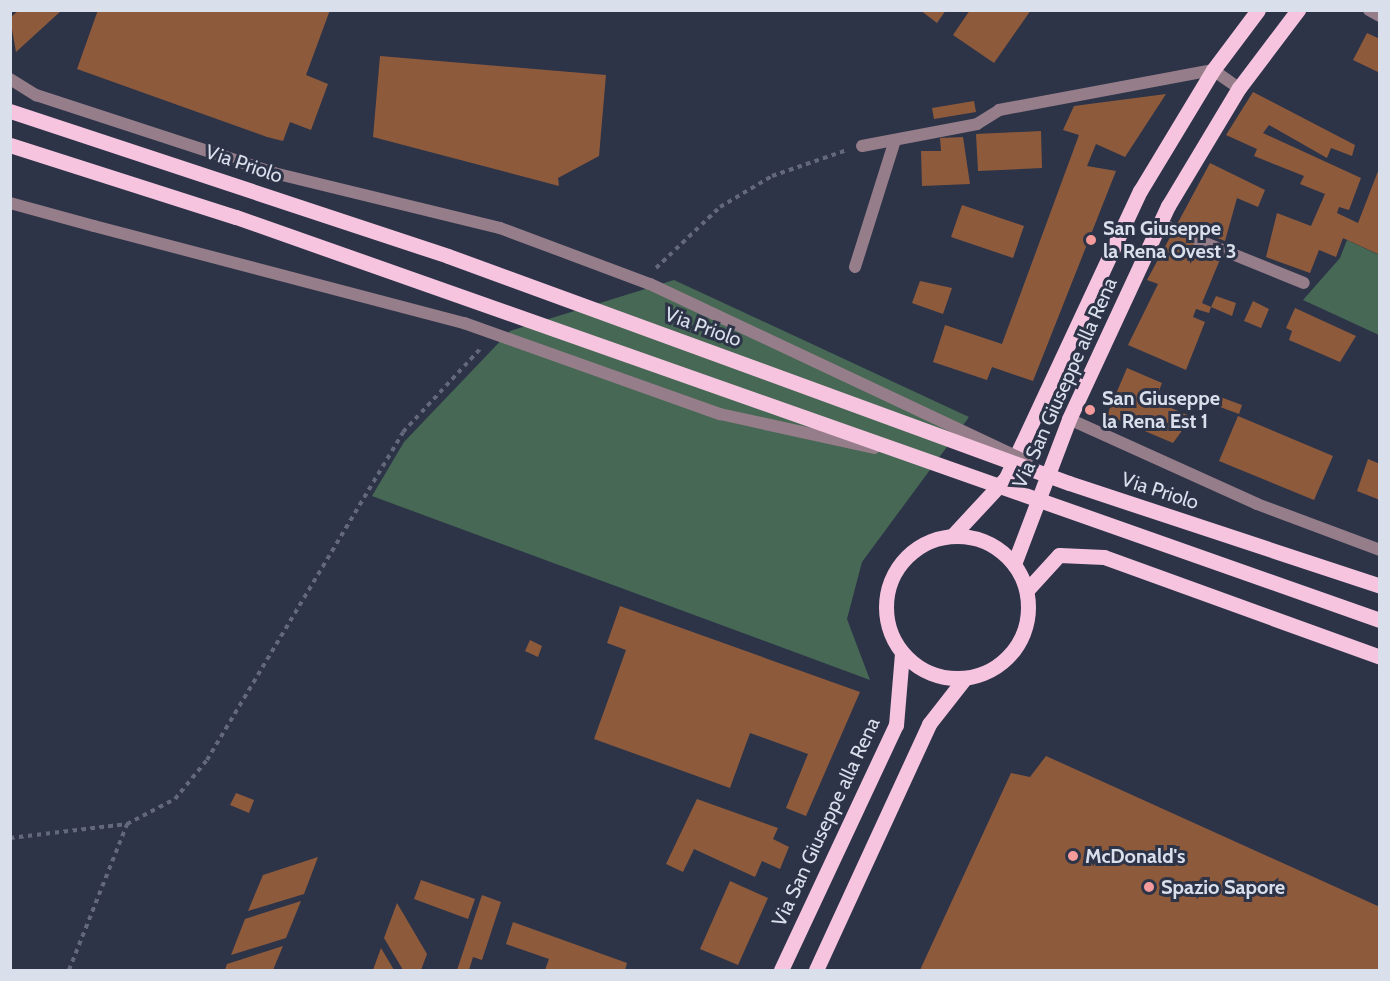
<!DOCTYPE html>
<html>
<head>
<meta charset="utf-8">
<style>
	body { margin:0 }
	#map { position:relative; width:1390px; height:981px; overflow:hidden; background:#2d3448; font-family:Cabin,sans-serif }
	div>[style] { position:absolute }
	.green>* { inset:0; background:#466854 }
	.building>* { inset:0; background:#8e5a3c }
	.path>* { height:4px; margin-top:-2px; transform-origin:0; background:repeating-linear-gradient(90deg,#63697b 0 4.5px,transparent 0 9px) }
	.service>* { height:12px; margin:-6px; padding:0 6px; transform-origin:6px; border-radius:6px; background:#967d8a }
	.tertiary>* { height:12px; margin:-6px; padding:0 6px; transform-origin:6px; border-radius:6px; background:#967d8a }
	.primary>* { height:15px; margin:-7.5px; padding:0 7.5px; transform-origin:7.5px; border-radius:7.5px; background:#f7c4e0 }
	.primary>.ring { margin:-7.5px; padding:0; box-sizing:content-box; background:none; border:15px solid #f7c4e0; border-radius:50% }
	.tertiary-bridge>* { height:12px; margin:-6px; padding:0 6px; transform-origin:6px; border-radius:6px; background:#967d8a }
	.primary-bridge>* { height:15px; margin:-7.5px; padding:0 7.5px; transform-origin:7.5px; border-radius:7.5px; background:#f7c4e0 }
	.dots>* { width:16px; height:16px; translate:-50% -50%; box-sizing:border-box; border:3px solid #2d3448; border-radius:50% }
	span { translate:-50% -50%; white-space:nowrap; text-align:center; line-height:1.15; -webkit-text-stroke:6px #2d3448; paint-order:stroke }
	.street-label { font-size:20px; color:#dadfec }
	.poi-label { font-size:20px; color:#dadfec; font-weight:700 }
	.left { translate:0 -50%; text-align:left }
	.frame { position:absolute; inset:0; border:12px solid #dadfec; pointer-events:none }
</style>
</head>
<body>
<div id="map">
	<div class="green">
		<div style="clip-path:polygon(1347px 240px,1379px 255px,1379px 335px,1303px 300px,1340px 258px)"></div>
		<div style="clip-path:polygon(674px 280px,969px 417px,862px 562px,847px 619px,870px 680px,372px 496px,404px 442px,510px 331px)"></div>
	</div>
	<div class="building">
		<div style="clip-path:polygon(19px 10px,62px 10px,16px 52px,10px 18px)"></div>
		<div style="clip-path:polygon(98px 10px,330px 10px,306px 75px,328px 84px,311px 130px,290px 122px,283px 141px,267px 137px,77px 69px)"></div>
		<div style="clip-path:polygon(920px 10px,946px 10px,937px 23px)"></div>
		<div style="clip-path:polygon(970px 10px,1031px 10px,994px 63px,953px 35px)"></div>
		<div style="clip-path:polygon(1367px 33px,1380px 39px,1380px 73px,1353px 60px)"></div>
		<div style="clip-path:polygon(380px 56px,606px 75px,599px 156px,558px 178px,559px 186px,373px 137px)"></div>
		<div style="clip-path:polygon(1253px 92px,1355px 145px,1352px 156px,1331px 148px,1327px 158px,1269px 125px,1263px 133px,1361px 178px,1349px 210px,1339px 207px,1337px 213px,1358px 223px,1380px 166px,1380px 255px,1343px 238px,1336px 257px,1319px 250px,1310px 273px,1266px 257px,1277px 213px,1311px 226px,1325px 194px,1300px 184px,1304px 176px,1254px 156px,1257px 149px,1226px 135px)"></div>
		<div style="clip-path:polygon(1166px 94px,1125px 157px,1096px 144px,1087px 166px,1116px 171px,1033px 381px,992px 367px,987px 380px,933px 362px,945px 325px,1002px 344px,1079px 135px,1063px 130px,1074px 106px)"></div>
		<div style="clip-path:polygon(974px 101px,976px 112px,934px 119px,932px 108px)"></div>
		<div style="clip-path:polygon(1041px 131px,1042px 168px,978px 171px,976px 134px)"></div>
		<div style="clip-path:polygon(963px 137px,970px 184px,922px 186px,921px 151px,941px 151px,940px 138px)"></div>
		<div style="clip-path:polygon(1210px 163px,1265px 190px,1258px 207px,1237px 198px,1225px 241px,1202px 232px,1195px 246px,1221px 257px,1202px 303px,1211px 307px,1216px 296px,1236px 303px,1232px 316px,1211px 307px,1209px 313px,1196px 309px,1193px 317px,1205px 322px,1186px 370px,1128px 345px,1158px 284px,1147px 280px)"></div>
		<div style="clip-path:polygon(962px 205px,1024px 226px,1013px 258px,951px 237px)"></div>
		<div style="clip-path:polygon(920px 281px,952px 288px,943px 314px,912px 303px)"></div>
		<div style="clip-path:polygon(1253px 301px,1269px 309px,1261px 328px,1244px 321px)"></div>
		<div style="clip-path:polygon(1295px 308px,1356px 336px,1340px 362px,1289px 340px,1292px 331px,1286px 328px)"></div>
		<div style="clip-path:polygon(1127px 368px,1162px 383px,1155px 401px,1192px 417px,1173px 443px,1107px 415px)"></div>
		<div style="clip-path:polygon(1215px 395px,1242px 405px,1239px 414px,1212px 404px)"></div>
		<div style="clip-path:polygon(1238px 416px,1333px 456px,1314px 500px,1219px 461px)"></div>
		<div style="clip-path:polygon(1368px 459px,1380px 464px,1380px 500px,1357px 491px)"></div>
		<div style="clip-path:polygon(620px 606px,860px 692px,806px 816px,786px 808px,808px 754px,750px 733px,730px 788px,594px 739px,626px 650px,607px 643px)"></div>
		<div style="clip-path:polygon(530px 640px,542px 646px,538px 657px,525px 651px)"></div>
		<div style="clip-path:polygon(1046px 756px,1380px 907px,1380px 970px,920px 970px,1011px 773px,1030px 777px)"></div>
		<div style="clip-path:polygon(236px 793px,254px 800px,249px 813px,230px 805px)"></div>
		<div style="clip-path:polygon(697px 799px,778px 828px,773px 839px,789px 847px,780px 869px,762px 861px,755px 877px,694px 849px,683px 872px,666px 864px)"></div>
		<div style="clip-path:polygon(318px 857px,304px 894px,248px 911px,263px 875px)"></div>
		<div style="clip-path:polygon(421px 880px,475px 899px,468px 919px,414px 899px)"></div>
		<div style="clip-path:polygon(730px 881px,768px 898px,738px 965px,700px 949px)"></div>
		<div style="clip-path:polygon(482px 895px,501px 902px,482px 960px,473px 957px,469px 970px,457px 970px)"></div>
		<div style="clip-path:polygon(301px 901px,286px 938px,231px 955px,245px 919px)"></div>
		<div style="clip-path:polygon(397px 903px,427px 954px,421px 970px,403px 970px,384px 938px)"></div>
		<div style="clip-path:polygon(513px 922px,627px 963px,625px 970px,545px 970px,549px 959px,506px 944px)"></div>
		<div style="clip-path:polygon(283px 946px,273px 970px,225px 970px,227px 964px)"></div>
		<div style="clip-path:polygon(381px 948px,394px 970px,373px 970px)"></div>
	</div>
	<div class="path">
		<div style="left:656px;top:268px;width:88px;rotate:-43.6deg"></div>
		<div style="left:720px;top:207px;width:61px;rotate:-30.8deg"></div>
		<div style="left:772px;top:176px;width:79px;rotate:-19.1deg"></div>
		<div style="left:10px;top:838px;width:118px;rotate:-6.8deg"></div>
		<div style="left:127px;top:824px;width:54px;rotate:-27.5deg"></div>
		<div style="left:175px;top:799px;width:50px;rotate:-50.6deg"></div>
		<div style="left:207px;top:760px;width:382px;rotate:-59.1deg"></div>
		<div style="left:403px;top:432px;width:115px;rotate:-47.1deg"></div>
		<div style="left:69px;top:970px;width:157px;rotate:-68.3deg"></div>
	</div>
	<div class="service">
		<div style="left:1369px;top:10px;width:13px;rotate:29deg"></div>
		<div style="left:862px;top:146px;width:117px;rotate:-10.8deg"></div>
		<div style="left:977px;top:124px;width:26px;rotate:-32deg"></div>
		<div style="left:999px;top:110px;width:218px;rotate:-10.6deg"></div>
		<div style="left:1213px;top:70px;width:32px;rotate:35deg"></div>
		<div style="left:1159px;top:224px;width:16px;rotate:18deg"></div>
		<div style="left:1198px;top:240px;width:114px;rotate:22.1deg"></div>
		<div style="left:855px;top:267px;width:133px;rotate:-72.5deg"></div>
		<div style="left:1069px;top:419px;width:206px;rotate:24.3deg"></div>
		<div style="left:1257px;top:504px;width:131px;rotate:20.5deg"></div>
	</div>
	<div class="tertiary">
		<div style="left:10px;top:79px;width:31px;rotate:32deg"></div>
		<div style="left:36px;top:95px;width:250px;rotate:18.1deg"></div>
		<div style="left:274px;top:173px;width:233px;rotate:13.7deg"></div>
		<div style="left:10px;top:203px;width:87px;rotate:15.3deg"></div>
	</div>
	<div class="primary">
		<div style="left:1069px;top:483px;width:328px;rotate:18.3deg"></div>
		<div style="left:953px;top:535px;width:78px;rotate:-47.1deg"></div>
		<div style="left:1006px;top:478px;width:317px;rotate:-65deg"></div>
		<div style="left:1140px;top:191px;width:141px;rotate:-58.9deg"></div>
		<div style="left:1213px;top:70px;width:75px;rotate:-53.1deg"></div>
		<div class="ring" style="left:886px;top:536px;width:127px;height:127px"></div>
		<div style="left:1014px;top:564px;width:155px;rotate:-69.2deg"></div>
		<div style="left:1069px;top:419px;width:235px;rotate:-65.1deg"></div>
		<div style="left:1168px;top:206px;width:138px;rotate:-59deg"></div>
		<div style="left:1239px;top:88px;width:98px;rotate:-52.9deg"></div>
		<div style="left:1027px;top:590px;width:47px;rotate:-47.6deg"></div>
		<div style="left:1059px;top:555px;width:45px;rotate:2.5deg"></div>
		<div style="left:1104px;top:557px;width:294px;rotate:19.9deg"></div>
		<div style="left:781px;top:970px;width:271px;rotate:-64.9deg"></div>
		<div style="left:896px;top:725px;width:72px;rotate:-85.2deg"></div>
		<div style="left:816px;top:970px;width:271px;rotate:-65.3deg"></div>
		<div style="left:929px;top:724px;width:58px;rotate:-52deg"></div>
	</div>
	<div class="tertiary-bridge">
		<div style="left:94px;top:226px;width:383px;rotate:14.7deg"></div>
		<div style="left:464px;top:323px;width:272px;rotate:19.6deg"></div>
		<div style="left:720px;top:414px;width:158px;rotate:12.4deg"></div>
		<div style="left:500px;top:228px;width:160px;rotate:20.5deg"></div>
		<div style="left:650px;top:284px;width:420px;rotate:25.2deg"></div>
	</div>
	<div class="primary-bridge">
		<div style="left:10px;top:111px;width:461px;rotate:18.3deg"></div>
		<div style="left:448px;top:256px;width:661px;rotate:20.08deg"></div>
		<div style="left:10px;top:145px;width:237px;rotate:17.7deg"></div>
		<div style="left:236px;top:217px;width:1213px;rotate:19.41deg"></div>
	</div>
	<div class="dots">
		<div style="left:1091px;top:240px;background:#f59b9b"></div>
		<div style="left:1090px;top:410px;background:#f59b9b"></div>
		<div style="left:1073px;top:856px;background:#f59b9b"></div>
		<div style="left:1149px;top:887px;background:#f59b9b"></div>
	</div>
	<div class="street-label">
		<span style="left:244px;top:164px;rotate:19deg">Via Priolo</span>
		<span style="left:703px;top:327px;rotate:20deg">Via Priolo</span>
		<span style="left:1065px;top:383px;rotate:-66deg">Via San Giuseppe alla Rena</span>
		<span style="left:1160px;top:491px;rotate:18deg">Via Priolo</span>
		<span style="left:826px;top:822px;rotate:-65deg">Via San Giuseppe alla Rena</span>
	</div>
	<div class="poi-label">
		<span class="left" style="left:1103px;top:240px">San Giuseppe<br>la Rena Ovest 3</span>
		<span class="left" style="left:1102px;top:410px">San Giuseppe<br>la Rena Est 1</span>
		<span class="left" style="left:1085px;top:856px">McDonald's</span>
		<span class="left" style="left:1161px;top:887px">Spazio Sapore</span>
	</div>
	<div class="frame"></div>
</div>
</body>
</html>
